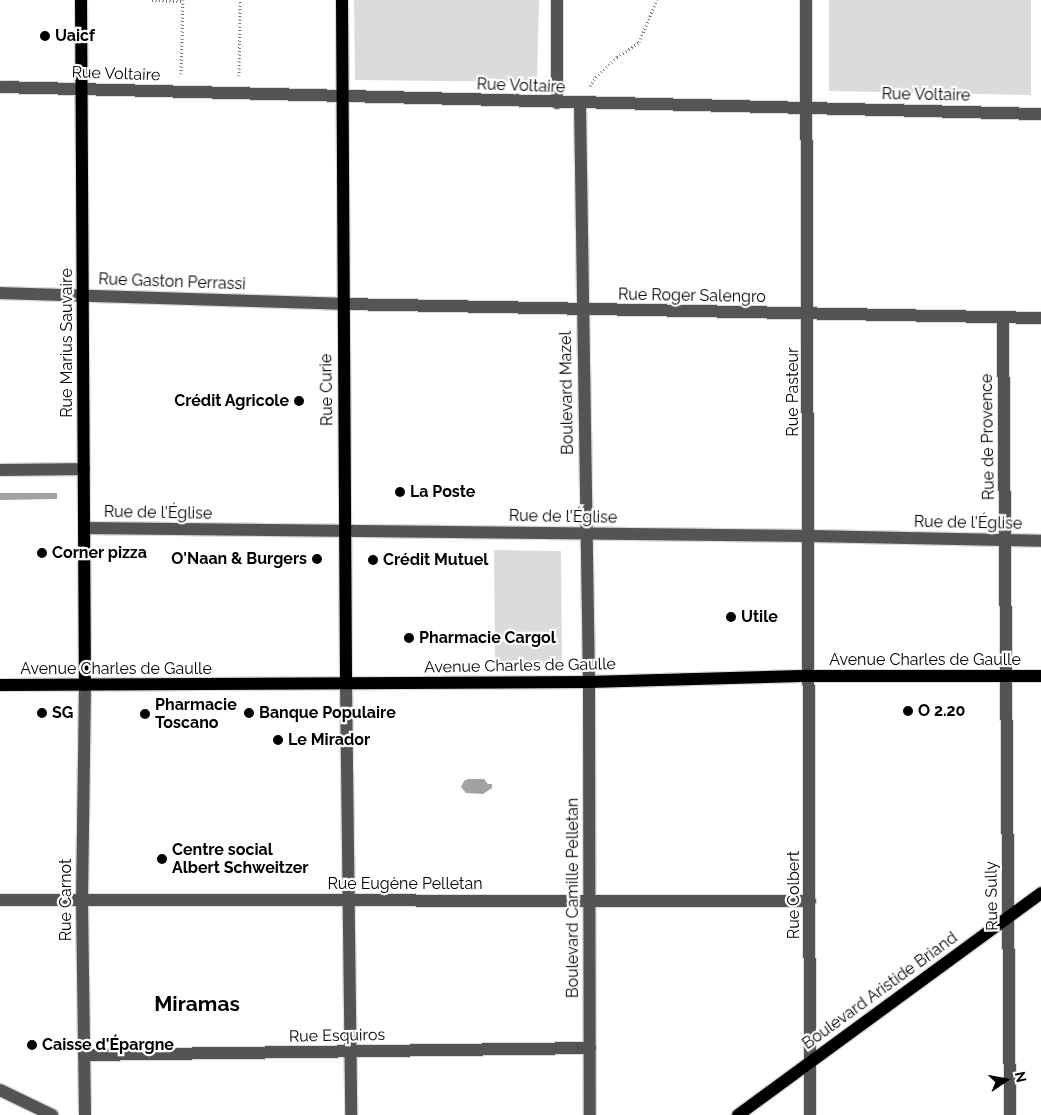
<!DOCTYPE html>
<html>
<head>
<meta charset="utf-8">
<style>
	body { margin:0 }
	#map { position:relative; width:1041px; height:1115px; overflow:hidden; background:#fff; font-family:Raleway,sans-serif }
	div>[style] { position:absolute }
	.green>* { inset:0; background:#dbdbdb }
	.water>* { inset:0; background:#a2a2a2 }
	.path>* { height:3px; margin-top:-1.5px; transform-origin:0; background:repeating-linear-gradient(90deg,#767676 0 1px,transparent 0 3.5px) }
	.roads { filter:drop-shadow(1px 0 #dbdbdb) drop-shadow(-1px 0 #dbdbdb) drop-shadow(0 1px #dbdbdb) drop-shadow(0 -1px #dbdbdb) }
	.minor>* { height:12px; margin:-6px; padding:0 6px; transform-origin:6px; border-radius:6px; background:#545454 }
	.major>* { height:12px; margin:-6px; padding:0 6px; transform-origin:6px; border-radius:6px; background:#000 }
	.dots>* { width:14px; height:14px; translate:-50% -50%; box-sizing:border-box; border:2px solid #fff; border-radius:50% }
	span { translate:-50% -50%; white-space:nowrap; text-align:center; line-height:1.15; -webkit-text-stroke:4.5px #fff; paint-order:stroke }
	.poi-label { font-size:16px; color:#000; font-weight:700 }
	.left { translate:0 -50%; text-align:left }
	.right { translate:-100% -50%; text-align:right }
	.street-label { font-size:16px; color:#000 }
	.district-label { font-size:21px; color:#000; font-weight:700 }
	.north { position:absolute; left:981px; top:1055px; width:50px; height:50px; -webkit-text-stroke:4px #fff; paint-order:stroke; rotate:78deg; font-size:14px; font-weight:700; line-height:20px; text-align:center; color:#000 }
	.north::after { content:''; display:block; margin:auto; width:18px; height:22px; background:#000; clip-path:polygon(50% 0,100% 100%,50% 72%,0 100%) }
</style>
</head>
<body>
<div id="map">
	<div class="green">
		<div style="clip-path:polygon(354px 0,539px 0,537px 82px,355px 80px)"></div>
		<div style="clip-path:polygon(829px 0,1031px 0,1031px 95px,829px 91px)"></div>
		<div style="clip-path:polygon(494px 550px,561px 551px,562px 665px,495px 666px)"></div>
	</div>
	<div class="water">
		<div style="clip-path:polygon(0 493px,57px 493px,57px 499px,0 500px)"></div>
		<div style="clip-path:polygon(468px 779px,484px 779px,488px 784px,492px 784px,492px 788px,483px 794px,466px 793px,461px 787px,464px 781px)"></div>
	</div>
	<div class="path">
		<div style="left:152px;top:0;width:31px;rotate:2deg"></div>
		<div style="left:181px;top:74px;width:74px;rotate:-88.5deg"></div>
		<div style="left:239px;top:76px;width:76px;rotate:-89.2deg"></div>
		<div style="left:590px;top:86px;width:11px;rotate:-56deg"></div>
		<div style="left:596px;top:77px;width:29px;rotate:-44deg"></div>
		<div style="left:617px;top:57px;width:27px;rotate:-34deg"></div>
		<div style="left:639px;top:42px;width:46px;rotate:-66.8deg"></div>
	</div>
	<div class="roads">
		<div class="minor">
			<div style="left:557px;top:0;width:103px;rotate:90deg"></div>
			<div style="left:806px;top:0;width:1115px;rotate:89.79deg"></div>
			<div style="left:0;top:87px;width:1041px;rotate:1.49deg"></div>
			<div style="left:580px;top:104px;width:578px;rotate:89.11deg"></div>
			<div style="left:589px;top:682px;width:433px;rotate:89.9deg"></div>
			<div style="left:0;top:293px;width:343px;rotate:1.8deg"></div>
			<div style="left:343px;top:304px;width:698px;rotate:1.15deg"></div>
			<div style="left:1003px;top:318px;width:797px;rotate:89.5deg"></div>
			<div style="left:0;top:470px;width:84px;rotate:-0.7deg"></div>
			<div style="left:84px;top:528px;width:726px;rotate:0.63deg"></div>
			<div style="left:810px;top:536px;width:231px;rotate:1.2deg"></div>
			<div style="left:346px;top:683px;width:432px;rotate:89.3deg"></div>
			<div style="left:85px;top:685px;width:216px;rotate:90.8deg"></div>
			<div style="left:82px;top:901px;width:214px;rotate:89.2deg"></div>
			<div style="left:0;top:900px;width:810px;rotate:0.07deg"></div>
			<div style="left:84px;top:1055px;width:506px;rotate:-0.79deg"></div>
			<div style="left:0;top:1090px;width:58px;rotate:25.7deg"></div>
		</div>
		<div class="major">
			<div style="left:81px;top:0;width:685px;rotate:89.67deg"></div>
			<div style="left:342px;top:0;width:683px;rotate:89.66deg"></div>
			<div style="left:0;top:685px;width:589px;rotate:-0.29deg"></div>
			<div style="left:589px;top:682px;width:221px;rotate:-1.6deg"></div>
			<div style="left:810px;top:676px;width:231px"></div>
			<div style="left:738px;top:1115px;width:376px;rotate:-36.2deg"></div>
		</div>
	</div>
	<div class="dots">
		<div style="left:45px;top:36px;background:#000"></div>
		<div style="left:299px;top:401px;background:#000"></div>
		<div style="left:400px;top:492px;background:#000"></div>
		<div style="left:42px;top:553px;background:#000"></div>
		<div style="left:317px;top:559px;background:#000"></div>
		<div style="left:373px;top:560px;background:#000"></div>
		<div style="left:731px;top:617px;background:#000"></div>
		<div style="left:409px;top:638px;background:#000"></div>
		<div style="left:908px;top:711px;background:#000"></div>
		<div style="left:42px;top:713px;background:#000"></div>
		<div style="left:249px;top:713px;background:#000"></div>
		<div style="left:145px;top:714px;background:#000"></div>
		<div style="left:278px;top:740px;background:#000"></div>
		<div style="left:162px;top:859px;background:#000"></div>
		<div style="left:32px;top:1045px;background:#000"></div>
	</div>
	<div class="poi-label">
		<span class="left" style="left:55px;top:36px">Uaicf</span>
		<span class="right" style="left:289px;top:401px">Crédit Agricole</span>
		<span class="left" style="left:410px;top:492px">La Poste</span>
		<span class="left" style="left:52px;top:553px">Corner pizza</span>
		<span class="right" style="left:307px;top:559px">O'Naan &amp; Burgers</span>
		<span class="left" style="left:383px;top:560px">Crédit Mutuel</span>
		<span class="left" style="left:741px;top:617px">Utile</span>
		<span class="left" style="left:419px;top:638px">Pharmacie Cargol</span>
		<span class="left" style="left:155px;top:714px">Pharmacie<br>Toscano</span>
		<span class="left" style="left:918px;top:711px">O 2.20</span>
		<span class="left" style="left:52px;top:713px">SG</span>
		<span class="left" style="left:259px;top:713px">Banque Populaire</span>
		<span class="left" style="left:288px;top:740px">Le Mirador</span>
		<span class="left" style="left:172px;top:859px">Centre social<br>Albert Schweitzer</span>
		<span class="left" style="left:42px;top:1045px">Caisse d'Épargne</span>
	</div>
	<div class="street-label">
		<span style="left:116px;top:74px;rotate:2deg">Rue Voltaire</span>
		<span style="left:521px;top:86px;rotate:2deg">Rue Voltaire</span>
		<span style="left:926px;top:95px;rotate:1deg">Rue Voltaire</span>
		<span style="left:172px;top:282px;rotate:2deg">Rue Gaston Perrassi</span>
		<span style="left:692px;top:296px;rotate:1deg">Rue Roger Salengro</span>
		<span style="left:67px;top:343px;rotate:-90deg">Rue Marius Sauvaire</span>
		<span style="left:327px;top:390px;rotate:-91deg">Rue Curie</span>
		<span style="left:793px;top:392px;rotate:-90deg">Rue Pasteur</span>
		<span style="left:567px;top:393px;rotate:-91deg">Boulevard Mazel</span>
		<span style="left:988px;top:437px;rotate:-91deg">Rue de Provence</span>
		<span style="left:158px;top:513px;rotate:1deg">Rue de l'Église</span>
		<span style="left:563px;top:517px;rotate:1deg">Rue de l'Église</span>
		<span style="left:968px;top:523px;rotate:1deg">Rue de l'Église</span>
		<span style="left:925px;top:660px">Avenue Charles de Gaulle</span>
		<span style="left:520px;top:666px;rotate:-1deg">Avenue Charles de Gaulle</span>
		<span style="left:116px;top:669px">Avenue Charles de Gaulle</span>
		<span style="left:405px;top:884px">Rue Eugène Pelletan</span>
		<span style="left:794px;top:895px;rotate:-90deg">Rue Colbert</span>
		<span style="left:992px;top:896px;rotate:-91deg">Rue Sully</span>
		<span style="left:573px;top:898px;rotate:-90deg">Boulevard Camille Pelletan</span>
		<span style="left:66px;top:900px;rotate:-90deg">Rue Carnot</span>
		<span style="left:880px;top:991px;rotate:-36deg">Boulevard Aristide Briand</span>
		<span style="left:337px;top:1036px;rotate:-1deg">Rue Esquiros</span>
	</div>
	<div class="district-label">
		<span style="left:197px;top:1004px">Miramas</span>
	</div>
	<div class="north">N</div>
</div>
</body>
</html>
